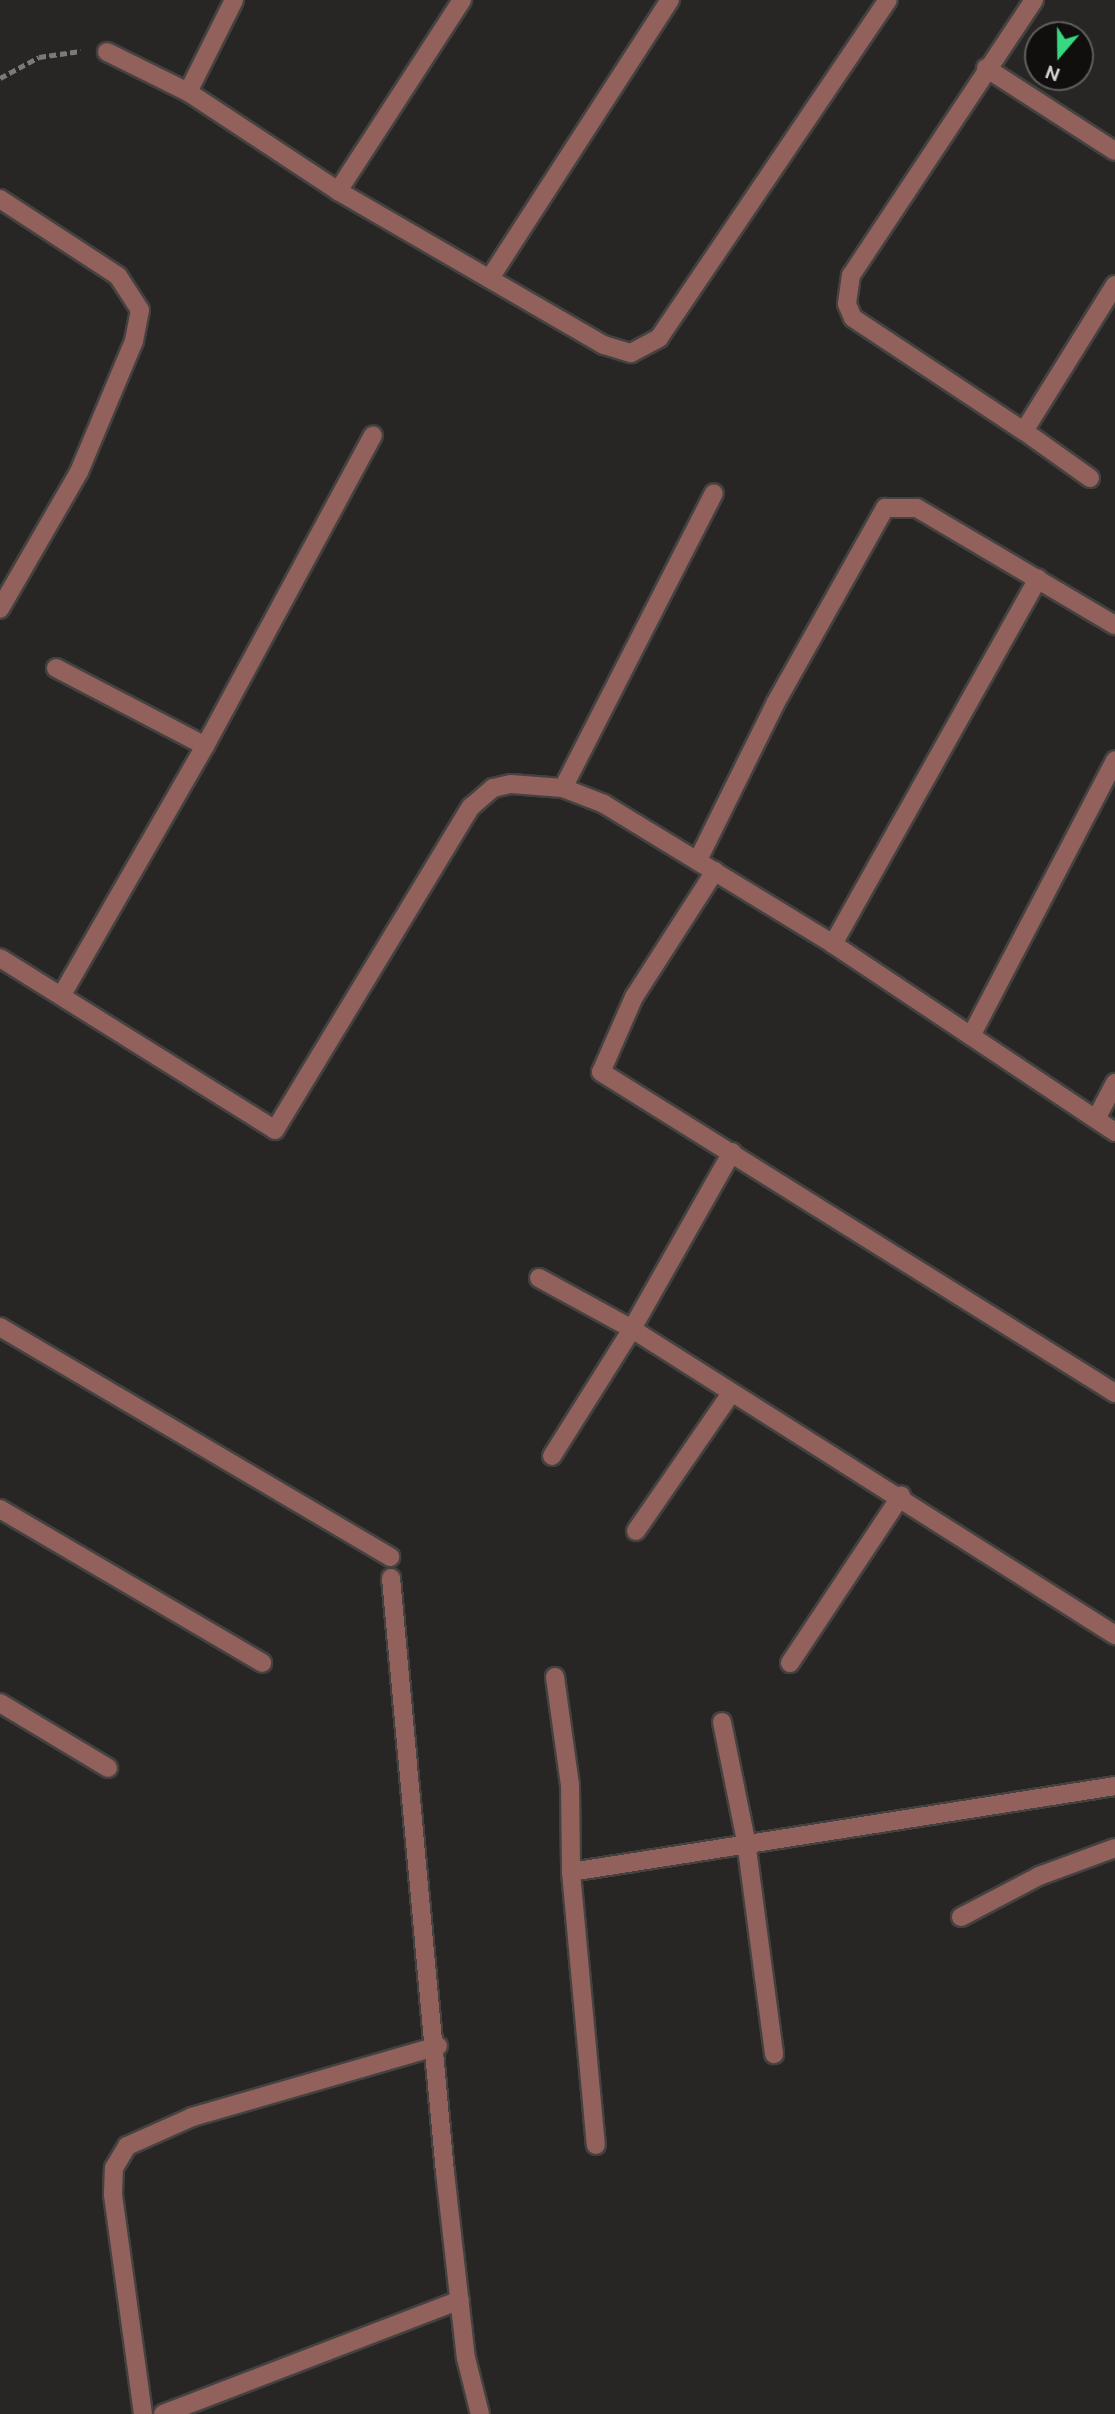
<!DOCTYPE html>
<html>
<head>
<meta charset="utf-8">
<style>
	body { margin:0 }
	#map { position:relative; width:1115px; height:2414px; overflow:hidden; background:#282624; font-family:Ubuntu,sans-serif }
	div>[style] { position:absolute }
	.path>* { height:4.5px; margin-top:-2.25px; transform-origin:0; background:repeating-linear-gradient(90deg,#7c7a79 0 7px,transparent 0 10.5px) }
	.roads { filter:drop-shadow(2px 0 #444240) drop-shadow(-2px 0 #444240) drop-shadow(0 2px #444240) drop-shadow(0 -2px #444240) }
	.minor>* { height:18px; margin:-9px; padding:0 9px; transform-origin:9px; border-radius:9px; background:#92615b }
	span { translate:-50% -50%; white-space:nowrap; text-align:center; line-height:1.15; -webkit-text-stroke:6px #100f0e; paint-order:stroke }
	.north { position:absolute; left:1024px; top:21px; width:70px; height:70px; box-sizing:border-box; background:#100f0e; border:2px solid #605e5d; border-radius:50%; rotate:200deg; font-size:19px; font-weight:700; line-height:28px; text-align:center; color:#d7d5d4 }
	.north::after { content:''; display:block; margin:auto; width:24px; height:32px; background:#38d880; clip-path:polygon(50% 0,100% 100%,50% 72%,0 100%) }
</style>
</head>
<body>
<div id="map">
	<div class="path">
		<div style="left:0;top:78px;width:44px;rotate:-28.3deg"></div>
		<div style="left:39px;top:57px;width:42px;rotate:-8.1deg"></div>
	</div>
	<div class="roads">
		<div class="minor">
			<div style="left:1034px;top:0;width:330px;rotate:123.6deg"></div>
			<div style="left:851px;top:275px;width:29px;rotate:98deg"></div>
			<div style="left:847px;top:304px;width:15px;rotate:67deg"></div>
			<div style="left:853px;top:318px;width:205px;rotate:33.5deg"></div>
			<div style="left:1024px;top:431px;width:172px;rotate:-58.1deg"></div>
			<div style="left:107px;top:52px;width:90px;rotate:26.3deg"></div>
			<div style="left:188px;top:92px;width:180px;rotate:33.4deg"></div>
			<div style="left:338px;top:191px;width:307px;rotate:30.1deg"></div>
			<div style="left:604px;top:345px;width:28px;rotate:17deg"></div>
			<div style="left:631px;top:353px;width:32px;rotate:-28deg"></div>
			<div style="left:659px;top:338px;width:408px;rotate:-55.9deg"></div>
			<div style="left:986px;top:68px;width:153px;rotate:32.8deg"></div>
			<div style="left:188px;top:92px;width:103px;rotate:-63.4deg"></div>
			<div style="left:338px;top:191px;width:228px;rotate:-57deg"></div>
			<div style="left:0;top:199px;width:141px;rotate:33.1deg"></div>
			<div style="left:118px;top:276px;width:40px;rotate:57.1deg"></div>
			<div style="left:140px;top:310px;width:32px;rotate:101deg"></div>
			<div style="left:134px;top:341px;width:142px;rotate:112.8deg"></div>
			<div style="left:79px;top:472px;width:158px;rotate:120deg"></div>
			<div style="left:490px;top:278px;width:331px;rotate:-57.1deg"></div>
			<div style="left:1024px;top:431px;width:81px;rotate:35.5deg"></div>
			<div style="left:56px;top:668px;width:168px;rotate:27.6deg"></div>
			<div style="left:205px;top:746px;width:285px;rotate:119.9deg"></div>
			<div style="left:205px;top:746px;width:353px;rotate:-61.6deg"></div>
			<div style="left:563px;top:788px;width:331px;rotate:-62.9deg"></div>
			<div style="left:698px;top:860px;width:174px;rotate:-63.7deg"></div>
			<div style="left:775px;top:704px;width:225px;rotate:-60.7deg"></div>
			<div style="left:885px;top:508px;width:32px"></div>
			<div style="left:917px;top:508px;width:230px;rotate:30.6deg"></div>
			<div style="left:715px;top:871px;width:150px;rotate:122.7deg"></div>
			<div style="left:634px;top:997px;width:82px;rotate:113.7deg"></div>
			<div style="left:601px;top:1072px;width:606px;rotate:31.99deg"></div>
			<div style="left:833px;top:944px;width:419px;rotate:-60.7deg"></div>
			<div style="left:0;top:958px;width:324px;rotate:32deg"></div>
			<div style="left:275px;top:1130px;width:378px;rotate:-58.8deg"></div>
			<div style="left:471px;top:807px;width:29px;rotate:-41deg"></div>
			<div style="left:493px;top:788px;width:18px;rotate:-13deg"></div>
			<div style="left:511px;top:784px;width:52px;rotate:4.4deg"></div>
			<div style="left:563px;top:788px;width:44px;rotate:21.3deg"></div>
			<div style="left:604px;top:804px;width:268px;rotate:31.4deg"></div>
			<div style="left:833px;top:944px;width:339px;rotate:33.7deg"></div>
			<div style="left:971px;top:1036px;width:311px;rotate:-62.4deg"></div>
			<div style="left:1096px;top:1119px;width:41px;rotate:-62.2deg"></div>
			<div style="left:732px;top:1152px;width:203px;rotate:119.5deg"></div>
			<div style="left:632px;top:1329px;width:572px;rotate:32.36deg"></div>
			<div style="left:539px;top:1278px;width:106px;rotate:28.7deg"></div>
			<div style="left:632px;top:1329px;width:150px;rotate:122.2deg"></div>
			<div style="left:0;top:1327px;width:453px;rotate:30.5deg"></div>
			<div style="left:0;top:1509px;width:304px;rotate:30.4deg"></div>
			<div style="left:636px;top:1531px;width:164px;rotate:-55.4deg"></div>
			<div style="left:391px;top:1578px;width:596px;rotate:84.81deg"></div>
			<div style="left:445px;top:2172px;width:187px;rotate:83.6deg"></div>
			<div style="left:466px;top:2358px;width:58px;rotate:76deg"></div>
			<div style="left:790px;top:1663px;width:201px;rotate:-56.4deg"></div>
			<div style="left:555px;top:1677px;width:109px;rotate:82.1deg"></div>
			<div style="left:570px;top:1785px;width:87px;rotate:89.3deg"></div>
			<div style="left:571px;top:1872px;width:274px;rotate:84.8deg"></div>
			<div style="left:0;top:1703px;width:126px;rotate:31deg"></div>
			<div style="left:722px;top:1722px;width:121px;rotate:78.6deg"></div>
			<div style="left:746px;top:1841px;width:215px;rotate:82.5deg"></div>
			<div style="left:571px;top:1872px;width:551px;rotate:-8.98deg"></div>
			<div style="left:961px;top:1917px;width:88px;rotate:-27.7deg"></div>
			<div style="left:1039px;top:1876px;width:81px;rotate:-20.2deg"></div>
			<div style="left:143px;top:2414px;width:222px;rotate:-97.8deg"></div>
			<div style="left:113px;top:2194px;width:26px;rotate:-88deg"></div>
			<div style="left:114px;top:2168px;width:26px;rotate:-59deg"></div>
			<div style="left:127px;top:2146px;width:71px;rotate:-24deg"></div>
			<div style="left:192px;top:2117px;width:256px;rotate:-16.1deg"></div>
			<div style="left:163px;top:2414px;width:318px;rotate:-21deg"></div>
		</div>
	</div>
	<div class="north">N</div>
</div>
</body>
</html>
